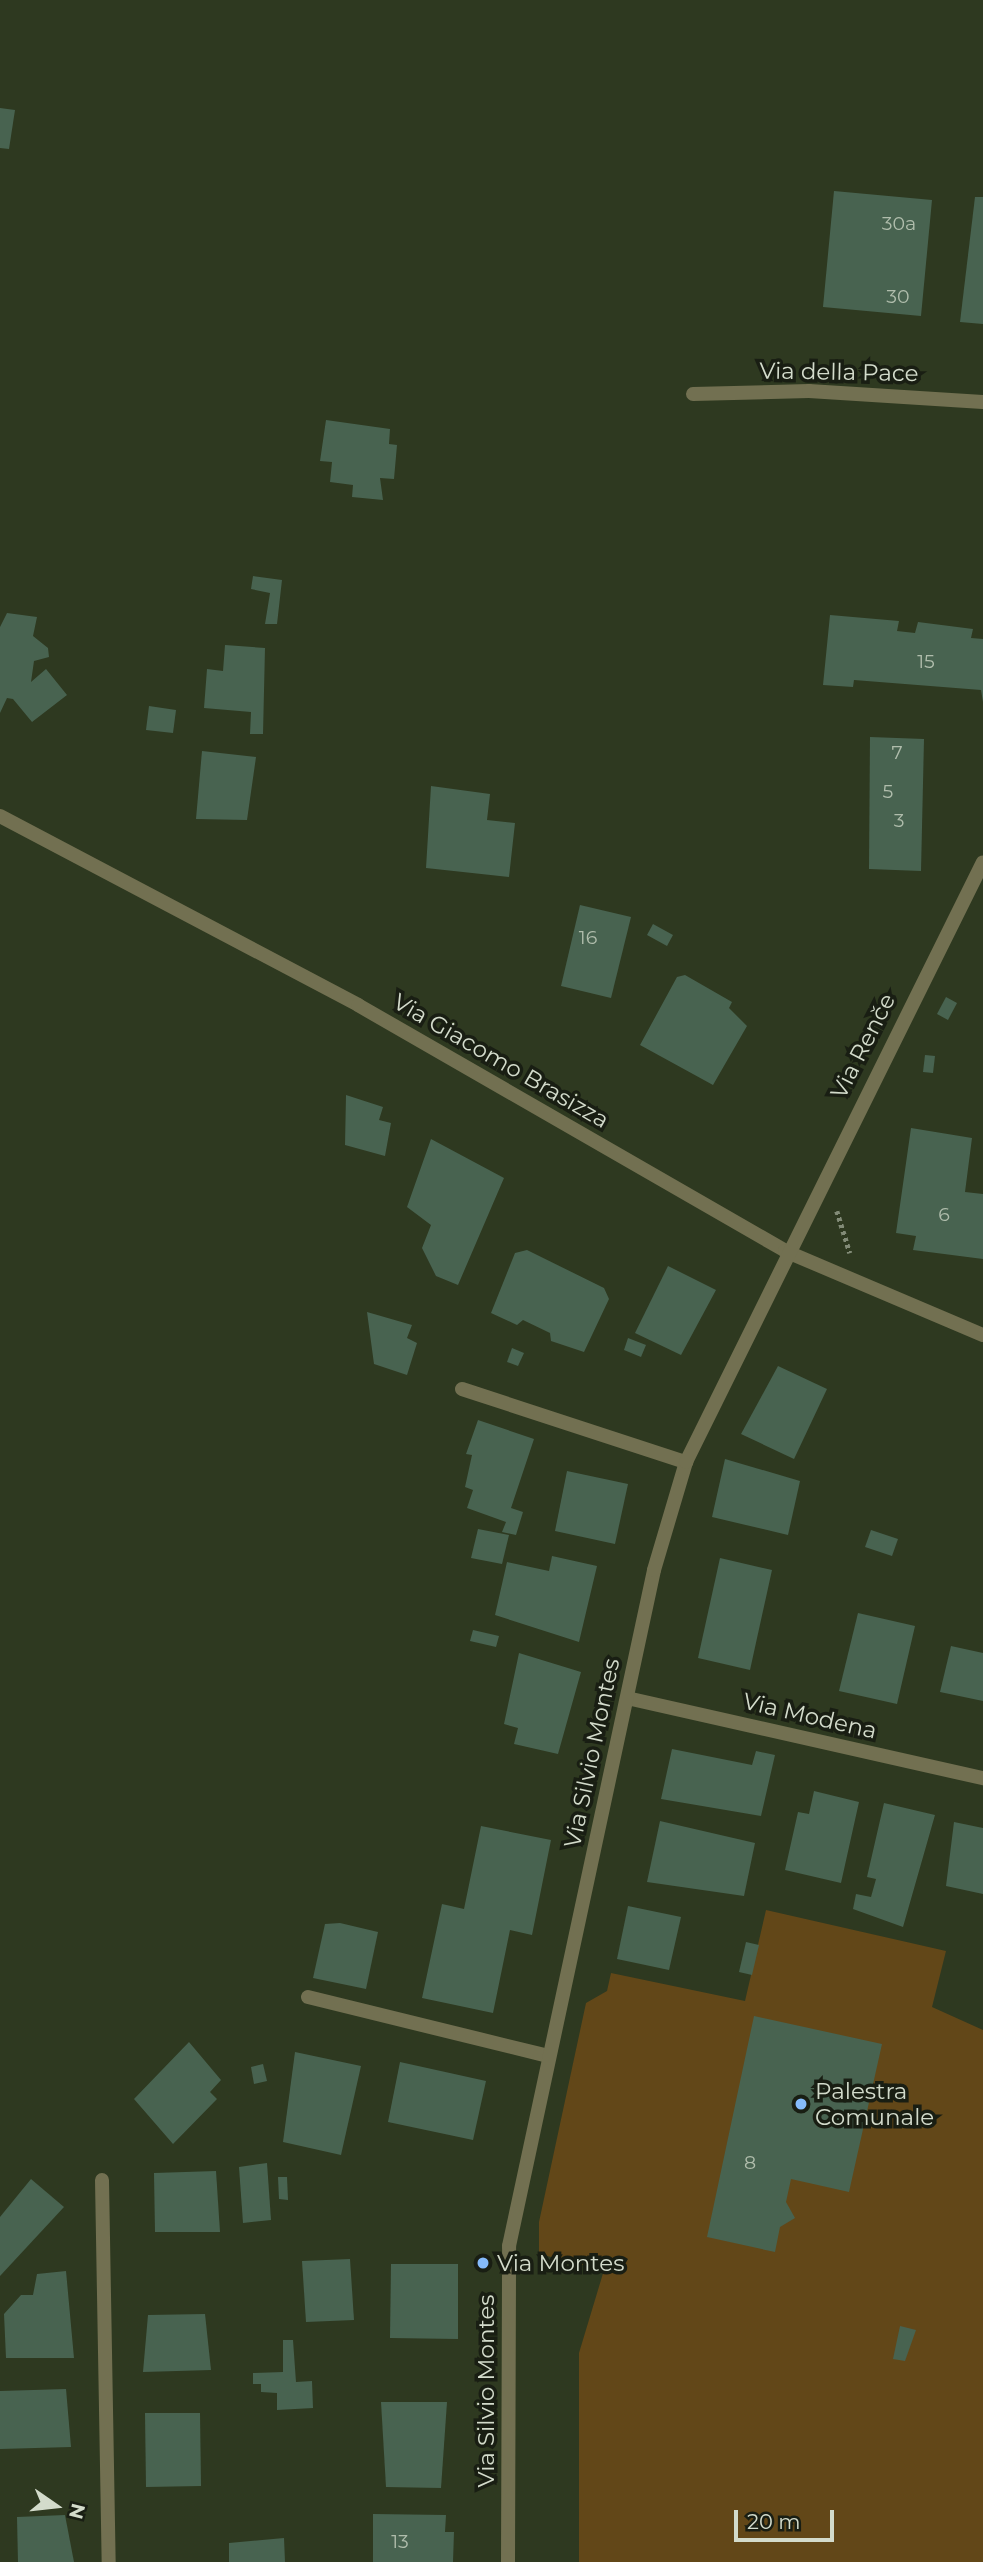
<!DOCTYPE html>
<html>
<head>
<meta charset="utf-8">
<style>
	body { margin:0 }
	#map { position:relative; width:983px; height:2562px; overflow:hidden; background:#2e3920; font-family:Montserrat,sans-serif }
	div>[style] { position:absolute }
	.green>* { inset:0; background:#624718 }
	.building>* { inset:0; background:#486350 }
	.path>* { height:4.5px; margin-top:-2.25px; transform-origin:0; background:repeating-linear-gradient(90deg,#828b77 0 3.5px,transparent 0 7px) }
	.street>* { height:14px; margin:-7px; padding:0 7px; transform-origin:7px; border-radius:7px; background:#727051 }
	.dots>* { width:19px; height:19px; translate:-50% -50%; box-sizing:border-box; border:4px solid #191e13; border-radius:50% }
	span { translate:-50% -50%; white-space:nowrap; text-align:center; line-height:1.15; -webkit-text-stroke:7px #191e13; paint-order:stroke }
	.number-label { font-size:19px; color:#b0bdac }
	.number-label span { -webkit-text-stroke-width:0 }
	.street-label { font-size:23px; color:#d3dbcb }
	.poi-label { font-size:23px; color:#d3dbcb }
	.left { translate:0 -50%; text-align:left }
	.north { position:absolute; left:21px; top:2471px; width:70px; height:70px; -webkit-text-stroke:5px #191e13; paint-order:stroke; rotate:104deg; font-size:19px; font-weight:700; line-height:28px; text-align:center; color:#d3dbcb }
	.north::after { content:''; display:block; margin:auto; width:24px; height:32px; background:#d3dbcb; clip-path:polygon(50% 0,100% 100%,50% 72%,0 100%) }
	.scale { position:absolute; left:734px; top:2510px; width:100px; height:32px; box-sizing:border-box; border:4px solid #d3dbcb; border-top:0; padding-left:9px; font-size:21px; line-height:24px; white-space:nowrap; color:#d3dbcb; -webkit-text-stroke:5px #191e13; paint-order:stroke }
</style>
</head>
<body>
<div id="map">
	<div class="green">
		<div style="clip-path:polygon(766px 1910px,946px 1951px,932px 2007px,983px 2030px,983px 2562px,579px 2562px,579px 2353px,604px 2270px,539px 2254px,539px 2222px,586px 2003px,607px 1991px,611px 1973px,745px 2001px)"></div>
	</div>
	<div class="building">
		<div style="clip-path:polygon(0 108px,15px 110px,9px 149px,0 148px)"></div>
		<div style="clip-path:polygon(834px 191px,932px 200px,921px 316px,823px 307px)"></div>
		<div style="clip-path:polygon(975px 197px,983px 197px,983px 324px,960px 322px)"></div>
		<div style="clip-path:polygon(326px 420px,390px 429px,389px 444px,397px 445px,394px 479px,380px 478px,383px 500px,352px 497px,353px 485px,330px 482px,332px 462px,320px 461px)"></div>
		<div style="clip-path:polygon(253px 576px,282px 580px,277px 624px,265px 624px,270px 593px,251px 589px)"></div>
		<div style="clip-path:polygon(7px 613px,37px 617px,33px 636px,48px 648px,49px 657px,34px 661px,31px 682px,46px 669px,67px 695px,32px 722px,13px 699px,7px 698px,0 713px,0 627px)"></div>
		<div style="clip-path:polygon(830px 615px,899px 621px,897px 631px,915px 633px,918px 622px,973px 629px,971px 638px,983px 639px,983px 702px,981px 690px,854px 680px,853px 687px,823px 685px)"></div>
		<div style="clip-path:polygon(225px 645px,265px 648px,263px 734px,250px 734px,251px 712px,204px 708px,207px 669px,223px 671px)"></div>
		<div style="clip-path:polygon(149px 706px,176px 710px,173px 733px,146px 730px)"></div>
		<div style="clip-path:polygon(870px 737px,924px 739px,921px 871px,869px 869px)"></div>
		<div style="clip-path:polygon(202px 751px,256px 757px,247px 820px,196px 819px)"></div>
		<div style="clip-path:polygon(431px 786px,490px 794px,487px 820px,515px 823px,509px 877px,426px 868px)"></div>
		<div style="clip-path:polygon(580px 905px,631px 917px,611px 998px,561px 986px)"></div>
		<div style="clip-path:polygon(653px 924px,673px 935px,667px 946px,647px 935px)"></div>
		<div style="clip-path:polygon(685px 975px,732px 1002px,729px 1008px,747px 1026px,713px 1085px,640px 1045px,677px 977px)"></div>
		<div style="clip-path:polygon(946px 997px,957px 1003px,948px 1020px,937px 1014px)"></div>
		<div style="clip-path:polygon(925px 1055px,935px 1056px,933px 1073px,923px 1072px)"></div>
		<div style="clip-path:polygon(346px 1095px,383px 1107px,379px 1120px,391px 1123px,385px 1156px,345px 1145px)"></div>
		<div style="clip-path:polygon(911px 1128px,972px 1138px,965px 1192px,983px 1194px,983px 1259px,913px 1250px,916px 1236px,896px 1233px)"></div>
		<div style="clip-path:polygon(431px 1139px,504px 1178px,458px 1285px,436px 1276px,422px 1248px,431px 1225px,407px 1207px)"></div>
		<div style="clip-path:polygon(527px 1250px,604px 1288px,609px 1299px,584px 1352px,551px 1341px,550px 1333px,523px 1320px,517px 1325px,491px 1313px,515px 1253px)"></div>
		<div style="clip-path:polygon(668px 1266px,716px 1290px,681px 1355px,635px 1333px)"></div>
		<div style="clip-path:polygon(367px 1312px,412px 1325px,407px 1338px,417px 1343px,407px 1375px,374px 1364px)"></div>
		<div style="clip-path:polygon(628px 1338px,646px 1345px,641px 1357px,624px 1350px)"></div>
		<div style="clip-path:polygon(512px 1348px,524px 1353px,518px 1366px,507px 1362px)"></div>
		<div style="clip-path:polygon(778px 1366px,827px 1389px,794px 1459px,741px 1434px)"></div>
		<div style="clip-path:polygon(478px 1420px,534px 1439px,511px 1508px,523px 1512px,516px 1535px,502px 1532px,506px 1522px,467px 1508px,473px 1490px,465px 1487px,472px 1455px,466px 1454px)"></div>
		<div style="clip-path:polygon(725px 1459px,800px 1481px,788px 1535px,712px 1517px)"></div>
		<div style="clip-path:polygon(567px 1471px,628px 1484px,615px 1544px,555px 1531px)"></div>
		<div style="clip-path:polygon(478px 1529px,509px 1535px,502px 1564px,471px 1558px)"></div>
		<div style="clip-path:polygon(871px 1530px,898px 1539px,892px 1556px,865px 1547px)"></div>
		<div style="clip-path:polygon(552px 1556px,597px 1566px,579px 1642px,495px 1615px,507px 1562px,549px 1571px)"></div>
		<div style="clip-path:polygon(720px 1558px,772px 1570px,750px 1670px,698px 1658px)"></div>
		<div style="clip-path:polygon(858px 1613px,915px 1626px,897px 1704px,839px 1691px)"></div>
		<div style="clip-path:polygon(473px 1630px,499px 1636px,496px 1647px,470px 1641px)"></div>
		<div style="clip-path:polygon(951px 1646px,983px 1653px,983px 1701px,940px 1692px)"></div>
		<div style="clip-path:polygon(519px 1653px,581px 1672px,558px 1754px,514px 1744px,518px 1728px,504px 1724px)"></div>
		<div style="clip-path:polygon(672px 1749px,752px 1765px,756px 1751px,775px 1755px,761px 1816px,661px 1799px)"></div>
		<div style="clip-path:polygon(814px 1791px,859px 1802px,841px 1883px,785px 1870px,798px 1812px,809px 1814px)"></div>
		<div style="clip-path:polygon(884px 1803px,935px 1815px,903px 1927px,853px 1909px,856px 1894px,871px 1897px,876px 1879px,867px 1877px)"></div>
		<div style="clip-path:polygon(660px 1821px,755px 1843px,744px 1896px,647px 1882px)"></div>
		<div style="clip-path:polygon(954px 1822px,983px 1828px,983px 1894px,946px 1886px)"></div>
		<div style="clip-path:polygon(481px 1826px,551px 1840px,532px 1935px,510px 1930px,493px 2013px,422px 1998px,442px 1904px,464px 1909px)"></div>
		<div style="clip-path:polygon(628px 1906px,681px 1917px,669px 1970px,617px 1959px)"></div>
		<div style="clip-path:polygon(340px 1923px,378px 1932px,366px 1989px,313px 1978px,325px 1924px)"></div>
		<div style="clip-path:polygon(746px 1942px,759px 1945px,752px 1975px,739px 1972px)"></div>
		<div style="clip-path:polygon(754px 2016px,882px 2044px,849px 2192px,791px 2179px,786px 2202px,795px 2218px,780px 2227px,775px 2252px,707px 2237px)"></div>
		<div style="clip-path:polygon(189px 2042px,221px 2080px,210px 2092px,217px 2099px,173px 2144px,134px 2099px)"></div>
		<div style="clip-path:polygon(295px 2052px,361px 2066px,341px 2155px,283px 2142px)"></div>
		<div style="clip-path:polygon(400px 2062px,486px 2081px,473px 2140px,388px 2122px)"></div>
		<div style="clip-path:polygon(263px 2064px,267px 2081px,254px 2084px,251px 2067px)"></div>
		<div style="clip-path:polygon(267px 2163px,271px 2220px,243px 2223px,239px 2167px)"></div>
		<div style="clip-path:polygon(216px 2171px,220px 2232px,155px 2232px,154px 2173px)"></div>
		<div style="clip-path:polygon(278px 2177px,287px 2177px,288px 2200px,279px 2199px)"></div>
		<div style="clip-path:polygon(31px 2179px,64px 2207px,0 2276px,0 2217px)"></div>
		<div style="clip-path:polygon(350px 2259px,354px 2320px,306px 2322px,302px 2261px)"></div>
		<div style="clip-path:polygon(391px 2264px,458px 2264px,458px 2339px,390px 2338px)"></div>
		<div style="clip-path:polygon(66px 2271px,74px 2358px,6px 2358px,4px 2314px,21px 2295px,33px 2295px,37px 2274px)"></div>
		<div style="clip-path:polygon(205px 2314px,211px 2370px,143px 2372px,148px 2315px)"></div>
		<div style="clip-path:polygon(900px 2326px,916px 2330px,905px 2361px,893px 2359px)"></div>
		<div style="clip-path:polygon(283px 2340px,293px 2340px,296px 2382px,312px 2381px,313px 2408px,277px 2410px,277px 2393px,261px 2392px,261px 2384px,253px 2384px,253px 2373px,283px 2372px)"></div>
		<div style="clip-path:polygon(66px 2389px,71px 2447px,0 2449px,0 2391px)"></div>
		<div style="clip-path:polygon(381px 2402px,447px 2402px,441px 2488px,386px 2487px)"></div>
		<div style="clip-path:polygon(145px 2413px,200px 2413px,201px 2486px,146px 2487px)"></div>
		<div style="clip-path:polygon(373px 2514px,446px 2515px,445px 2532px,454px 2532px,453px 2562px,373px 2562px)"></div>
		<div style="clip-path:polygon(65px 2515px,74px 2562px,18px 2562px,17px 2517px)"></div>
		<div style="clip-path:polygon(284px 2538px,285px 2562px,229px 2562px,229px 2543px)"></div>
	</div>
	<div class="path">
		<div style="left:837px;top:1211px;width:44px;rotate:72.8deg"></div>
	</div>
	<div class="street">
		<div style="left:693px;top:394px;width:116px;rotate:-1.5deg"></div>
		<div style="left:809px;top:391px;width:174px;rotate:3.6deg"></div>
		<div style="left:0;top:816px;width:405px;rotate:27.8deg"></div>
		<div style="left:358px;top:1005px;width:493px;rotate:29.9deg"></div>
		<div style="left:785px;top:1251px;width:215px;rotate:23deg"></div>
		<div style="left:462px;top:1389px;width:236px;rotate:18.1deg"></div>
		<div style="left:627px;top:1698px;width:365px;rotate:12.7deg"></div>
		<div style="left:308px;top:1997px;width:248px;rotate:13.8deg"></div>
		<div style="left:102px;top:2180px;width:382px;rotate:89deg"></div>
		<div style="left:508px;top:2562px;width:316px;rotate:-89.8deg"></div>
		<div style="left:509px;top:2246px;width:691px;rotate:-77.89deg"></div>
		<div style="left:654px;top:1570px;width:113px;rotate:-73.5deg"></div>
		<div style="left:686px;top:1462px;width:669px;rotate:-63.66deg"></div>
	</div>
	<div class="dots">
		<div style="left:801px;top:2104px;background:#85bbfb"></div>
		<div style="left:483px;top:2263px;background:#85bbfb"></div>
	</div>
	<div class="number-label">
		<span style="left:899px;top:224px">30a</span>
		<span style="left:898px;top:297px">30</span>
		<span style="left:926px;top:662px">15</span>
		<span style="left:897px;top:753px">7</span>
		<span style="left:888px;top:792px">5</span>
		<span style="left:899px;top:821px">3</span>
		<span style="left:588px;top:938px">16</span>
		<span style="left:944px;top:1215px">6</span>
		<span style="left:750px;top:2163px">8</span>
		<span style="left:400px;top:2542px">13</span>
	</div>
	<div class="street-label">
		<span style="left:839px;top:372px;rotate:1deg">Via della Pace</span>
		<span style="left:863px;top:1046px;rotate:-63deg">Via Renče</span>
		<span style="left:501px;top:1061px;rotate:30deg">Via Giacomo Brasizza</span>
		<span style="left:810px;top:1716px;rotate:13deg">Via Modena</span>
		<span style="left:592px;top:1753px;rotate:-78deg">Via Silvio Montes</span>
		<span style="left:486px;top:2391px;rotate:-90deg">Via Silvio Montes</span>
	</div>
	<div class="poi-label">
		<span class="left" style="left:815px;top:2104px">Palestra<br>Comunale</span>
		<span class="left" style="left:497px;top:2263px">Via Montes</span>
	</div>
	<div class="north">N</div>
	<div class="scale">20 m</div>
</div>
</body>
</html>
